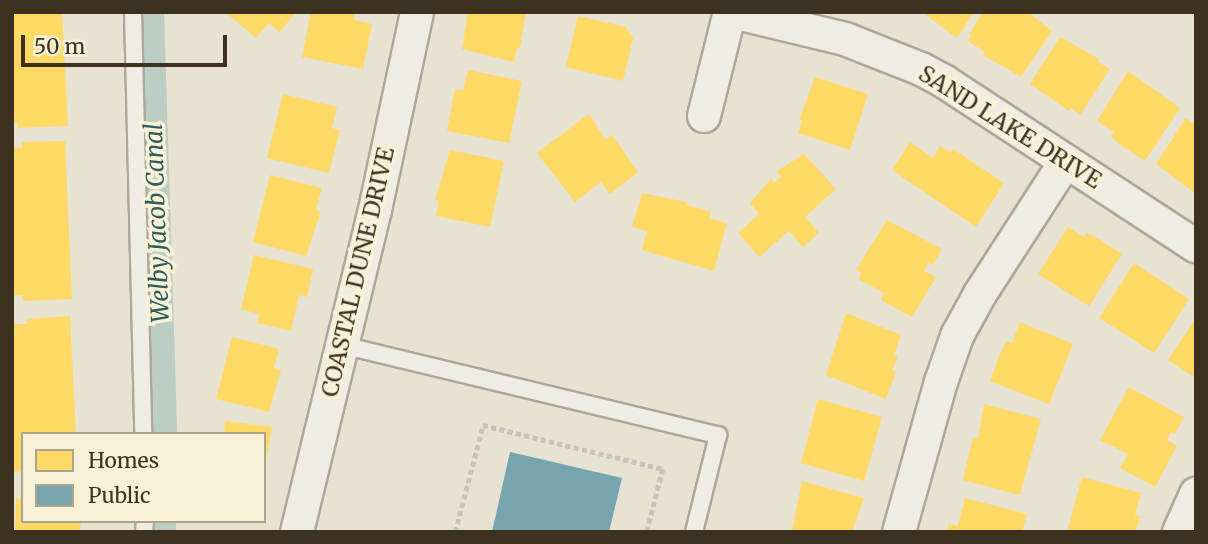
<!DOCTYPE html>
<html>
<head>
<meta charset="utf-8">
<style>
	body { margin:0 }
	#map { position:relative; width:1208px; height:544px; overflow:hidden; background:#e7e2d1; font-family:Merriweather,serif }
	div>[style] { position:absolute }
	.homes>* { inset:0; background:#ffd966 }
	.public>* { inset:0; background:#76a5af }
	.canal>* { height:28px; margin:-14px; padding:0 14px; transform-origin:14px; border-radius:14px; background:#bccdc4 }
	.path>* { height:4.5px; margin-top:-2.25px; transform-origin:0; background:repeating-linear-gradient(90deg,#c8c3b9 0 5px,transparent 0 8.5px) }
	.roads { filter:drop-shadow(2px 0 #ada799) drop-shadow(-2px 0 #ada799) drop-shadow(0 2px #ada799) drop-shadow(0 -2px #ada799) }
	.lane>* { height:16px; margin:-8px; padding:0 8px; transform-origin:8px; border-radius:8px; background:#efece3 }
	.street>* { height:32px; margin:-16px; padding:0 16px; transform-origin:16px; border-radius:16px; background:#efece3 }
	span { translate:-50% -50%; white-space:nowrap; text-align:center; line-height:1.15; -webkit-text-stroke:7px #f7f1d8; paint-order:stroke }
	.street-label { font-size:23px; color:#3d3120 }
	.water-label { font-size:24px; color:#2f5b5c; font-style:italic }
	.frame { position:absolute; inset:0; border:14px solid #3d3120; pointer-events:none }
	.legend { position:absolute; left:21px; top:432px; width:245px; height:91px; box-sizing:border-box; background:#f7f1d8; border:2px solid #ada48e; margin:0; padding:9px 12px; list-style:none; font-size:21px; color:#3d3120 }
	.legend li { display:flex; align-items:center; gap:14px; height:35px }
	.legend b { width:35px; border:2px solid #ada48e }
	.scale { position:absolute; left:21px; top:35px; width:206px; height:32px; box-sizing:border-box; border:4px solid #3d3120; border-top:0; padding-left:9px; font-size:21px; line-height:24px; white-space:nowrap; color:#3d3120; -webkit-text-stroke:5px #f7f1d8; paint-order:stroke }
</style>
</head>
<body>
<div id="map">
	<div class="homes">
		<div style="clip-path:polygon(12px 12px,62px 12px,68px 126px,18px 128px,18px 123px,12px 123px)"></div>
		<div style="clip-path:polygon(225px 12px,296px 12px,280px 32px,269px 23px,256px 38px)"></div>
		<div style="clip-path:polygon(311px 12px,355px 12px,354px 20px,372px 24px,363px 69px,302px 57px)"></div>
		<div style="clip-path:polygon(468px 12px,526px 12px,520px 48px,517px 48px,514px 62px,462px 49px)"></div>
		<div style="clip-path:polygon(922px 12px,974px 12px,957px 38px)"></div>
		<div style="clip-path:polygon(983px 12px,1028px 12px,1052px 31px,1021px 77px,983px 55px,985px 52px,968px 41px,971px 36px,969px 34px)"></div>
		<div style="clip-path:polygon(578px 16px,626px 27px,633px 38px,623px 81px,566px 67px)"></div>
		<div style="clip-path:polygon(1060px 37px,1099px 59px,1098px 62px,1110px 69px,1080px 115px,1071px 108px,1069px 111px,1030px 84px)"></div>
		<div style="clip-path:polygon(468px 70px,522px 81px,509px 143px,447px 131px,455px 89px,463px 90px)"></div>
		<div style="clip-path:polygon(1128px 71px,1180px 108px,1145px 161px,1122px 146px,1111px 136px,1114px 132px,1097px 121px)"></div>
		<div style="clip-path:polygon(815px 77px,868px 94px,850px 150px,798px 133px,802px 121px,799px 120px)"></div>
		<div style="clip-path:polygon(283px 94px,337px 107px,332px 128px,340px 130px,329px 173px,267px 158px)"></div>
		<div style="clip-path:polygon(589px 114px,606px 140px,612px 135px,638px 172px,610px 194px,601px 182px,575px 202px,537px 153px)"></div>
		<div style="clip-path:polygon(1186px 118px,1196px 125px,1196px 194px,1156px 164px)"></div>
		<div style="clip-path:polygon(65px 141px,72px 299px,23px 301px,23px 295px,12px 296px,12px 148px,22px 148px,22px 142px)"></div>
		<div style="clip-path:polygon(910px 142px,933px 158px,940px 146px,951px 152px,953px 149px,1004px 183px,976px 227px,892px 170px)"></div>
		<div style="clip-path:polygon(450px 150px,504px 161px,490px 227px,436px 216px,439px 201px,435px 200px)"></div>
		<div style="clip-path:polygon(804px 154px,836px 189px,805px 217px,819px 233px,803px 247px,789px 231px,759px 257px,738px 233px,759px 214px,750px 203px,771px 179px,774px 183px,781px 176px,777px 171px)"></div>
		<div style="clip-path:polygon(270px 175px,322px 188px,316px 210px,321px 211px,306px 256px,253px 242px)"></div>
		<div style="clip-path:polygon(642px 193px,686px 202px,687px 205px,711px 212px,709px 218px,727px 223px,714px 271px,642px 250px,647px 231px,632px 227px)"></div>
		<div style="clip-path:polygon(887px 220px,942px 249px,933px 265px,928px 263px,924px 271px,936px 277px,912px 317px,881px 300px,884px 293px,858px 279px,861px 273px,856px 270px)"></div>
		<div style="clip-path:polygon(1068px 227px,1084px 237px,1087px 233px,1099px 239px,1122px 254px,1089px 306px,1038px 274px)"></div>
		<div style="clip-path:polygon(254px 255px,313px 269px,307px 297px,299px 295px,291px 331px,257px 323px,259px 314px,241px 309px)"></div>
		<div style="clip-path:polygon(1134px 263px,1189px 299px,1154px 353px,1099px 318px)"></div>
		<div style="clip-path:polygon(846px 313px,901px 335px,894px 355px,898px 356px,892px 370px,896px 372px,886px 399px,826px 375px)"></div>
		<div style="clip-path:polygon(70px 316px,76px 434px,23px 434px,23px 471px,14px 472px,12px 324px,27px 324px,27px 319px)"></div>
		<div style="clip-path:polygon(1196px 318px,1196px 378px,1168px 360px)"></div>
		<div style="clip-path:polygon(1020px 322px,1073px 344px,1049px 404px,990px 381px,1000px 354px,1007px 341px,1012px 343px)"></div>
		<div style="clip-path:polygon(232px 337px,279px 349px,274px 368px,281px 370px,269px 412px,216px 399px)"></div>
		<div style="clip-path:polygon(1129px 387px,1184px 417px,1175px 434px,1171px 432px,1167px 440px,1177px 446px,1155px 487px,1120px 468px,1128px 454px,1100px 440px)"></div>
		<div style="clip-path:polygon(818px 399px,882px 417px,864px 481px,801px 463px)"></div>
		<div style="clip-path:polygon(984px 404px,1041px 419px,1020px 495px,963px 480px,973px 437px,978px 439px)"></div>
		<div style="clip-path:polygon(225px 421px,272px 427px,266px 460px,264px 434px,224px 434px)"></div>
		<div style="clip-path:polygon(1082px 477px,1141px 493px,1135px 515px,1140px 516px,1136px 532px,1067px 532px)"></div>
		<div style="clip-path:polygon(802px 481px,864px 498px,852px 532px,792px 530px)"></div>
		<div style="clip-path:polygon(16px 498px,23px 499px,23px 521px,81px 521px,80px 532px,15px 532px)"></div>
		<div style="clip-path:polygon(965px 498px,1027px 514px,1022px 532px,947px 532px,949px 524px,958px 526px)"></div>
	</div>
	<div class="public">
		<div style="clip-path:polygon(510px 452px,622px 478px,609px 532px,492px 532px)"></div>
	</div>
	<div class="canal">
		<div style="left:150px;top:12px;width:422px;rotate:88.2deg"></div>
		<div style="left:162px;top:532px;width:11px;rotate:-90deg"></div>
	</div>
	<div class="path">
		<div style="left:455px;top:532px;width:111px;rotate:-75.3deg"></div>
		<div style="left:483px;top:425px;width:185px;rotate:13.7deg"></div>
		<div style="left:663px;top:469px;width:65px;rotate:104.3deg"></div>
	</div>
	<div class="roads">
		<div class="lane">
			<div style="left:133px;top:12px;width:422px;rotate:88.6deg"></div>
			<div style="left:342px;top:345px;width:387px;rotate:13.5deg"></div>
			<div style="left:718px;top:435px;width:100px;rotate:103.9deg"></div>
			<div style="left:144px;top:532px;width:11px;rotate:-85deg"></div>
		</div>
		<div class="street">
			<div style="left:732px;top:12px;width:116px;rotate:13.4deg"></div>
			<div style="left:845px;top:39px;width:82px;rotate:21.5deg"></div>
			<div style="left:921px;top:69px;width:27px;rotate:28deg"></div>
			<div style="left:945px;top:82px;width:300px;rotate:33.2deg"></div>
			<div style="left:704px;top:116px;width:107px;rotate:-76deg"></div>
			<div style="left:297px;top:532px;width:331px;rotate:-76.4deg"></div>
			<div style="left:375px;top:210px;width:202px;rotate:-78deg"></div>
			<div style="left:899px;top:532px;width:156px;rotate:-74.4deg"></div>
			<div style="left:941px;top:382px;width:49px;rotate:-70.8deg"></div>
			<div style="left:957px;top:336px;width:48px;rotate:-61.3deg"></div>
			<div style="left:980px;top:294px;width:158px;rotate:-57.1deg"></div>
			<div style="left:1179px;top:532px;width:42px;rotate:-65.9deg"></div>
		</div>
	</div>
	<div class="street-label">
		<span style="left:1010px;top:127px;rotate:32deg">SAND LAKE DRIVE</span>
		<span style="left:358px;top:272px;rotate:-77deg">COASTAL DUNE DRIVE</span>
	</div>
	<div class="water-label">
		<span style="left:157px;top:223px;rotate:-92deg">Welby Jacob Canal</span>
	</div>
	<div class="frame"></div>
	<ul class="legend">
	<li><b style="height:19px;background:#ffd966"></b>Homes</li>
	<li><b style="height:19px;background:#76a5af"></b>Public</li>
	</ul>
	<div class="scale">50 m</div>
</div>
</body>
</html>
